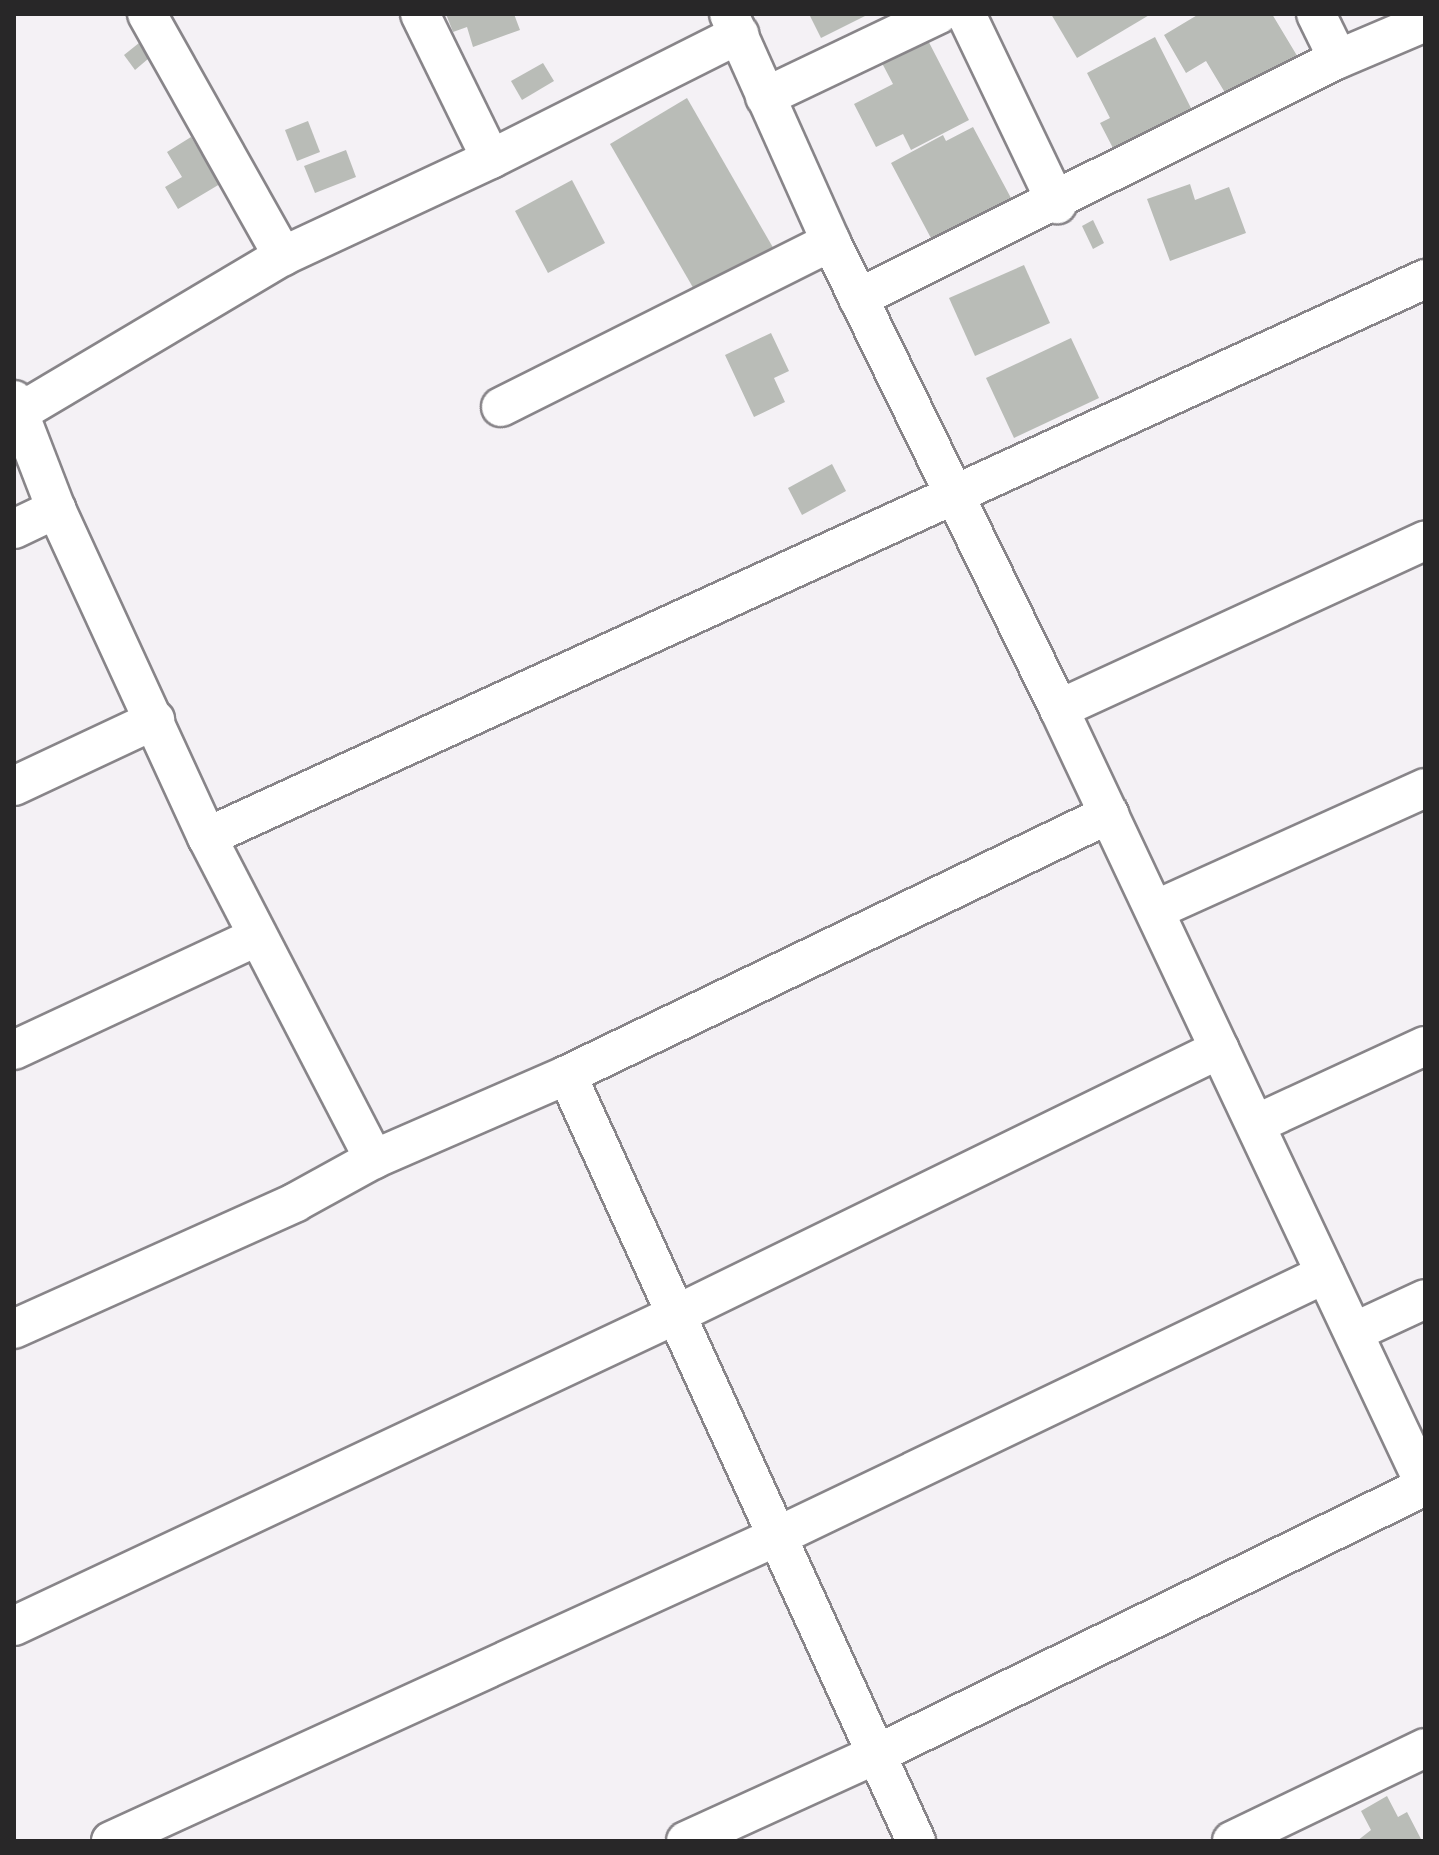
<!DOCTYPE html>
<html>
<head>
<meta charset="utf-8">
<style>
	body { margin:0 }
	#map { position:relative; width:1439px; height:1855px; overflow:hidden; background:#f4f1f5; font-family:Ubuntu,sans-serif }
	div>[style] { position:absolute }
	.building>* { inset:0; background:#b9bcb7 }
	.roads { filter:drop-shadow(2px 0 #888589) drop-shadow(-2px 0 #888589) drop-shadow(0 2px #888589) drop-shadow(0 -2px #888589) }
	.minor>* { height:38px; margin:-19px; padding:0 19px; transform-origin:19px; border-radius:19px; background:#fff }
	span { translate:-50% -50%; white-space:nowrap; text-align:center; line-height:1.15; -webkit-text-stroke:7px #fff; paint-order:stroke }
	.frame { position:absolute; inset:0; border:16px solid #282728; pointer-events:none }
</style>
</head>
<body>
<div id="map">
	<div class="building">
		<div style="clip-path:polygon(446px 14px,514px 14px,520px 30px,473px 47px,467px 27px,453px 32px)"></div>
		<div style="clip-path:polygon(809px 14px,869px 14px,821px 38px)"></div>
		<div style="clip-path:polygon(1051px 14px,1151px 14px,1077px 58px)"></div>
		<div style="clip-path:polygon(1199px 14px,1272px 14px,1299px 59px,1230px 101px,1206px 61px,1186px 73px,1164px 35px)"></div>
		<div style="clip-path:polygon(919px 23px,969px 120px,911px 150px,903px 134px,876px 147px,854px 104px,893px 84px,873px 46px)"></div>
		<div style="clip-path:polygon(1155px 37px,1193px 112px,1115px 152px,1100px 123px,1110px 118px,1087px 73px)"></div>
		<div style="clip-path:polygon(144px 39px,155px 53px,135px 70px,124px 55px)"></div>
		<div style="clip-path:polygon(543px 63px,554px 81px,522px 100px,511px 81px)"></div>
		<div style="clip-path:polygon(687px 98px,775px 251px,695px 291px,610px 144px)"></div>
		<div style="clip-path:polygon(308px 121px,320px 152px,297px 161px,285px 130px)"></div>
		<div style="clip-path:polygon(973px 127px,1011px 198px,932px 240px,891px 163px,943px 135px,946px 141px)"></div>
		<div style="clip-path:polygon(191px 137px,220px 184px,178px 209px,165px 187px,182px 177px,167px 152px)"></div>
		<div style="clip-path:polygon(346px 150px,356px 177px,315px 193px,304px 166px)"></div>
		<div style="clip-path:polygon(572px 180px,605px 243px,548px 273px,515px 211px)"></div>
		<div style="clip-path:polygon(1190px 184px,1195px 200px,1229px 187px,1246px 233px,1170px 261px,1147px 199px)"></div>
		<div style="clip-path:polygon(1093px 220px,1104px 243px,1093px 249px,1082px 226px)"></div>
		<div style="clip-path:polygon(1024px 265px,1050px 323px,975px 356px,949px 298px)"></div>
		<div style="clip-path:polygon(771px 333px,789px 371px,774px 378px,785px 402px,754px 417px,725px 355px)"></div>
		<div style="clip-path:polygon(1071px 338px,1099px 398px,1014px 438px,986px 378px)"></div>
		<div style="clip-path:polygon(832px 464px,846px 491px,802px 515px,788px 488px)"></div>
		<div style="clip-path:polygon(1387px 1796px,1398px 1817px,1407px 1812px,1422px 1841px,1357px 1841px,1371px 1830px,1361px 1811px)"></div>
	</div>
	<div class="roads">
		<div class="minor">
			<div style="left:147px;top:14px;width:278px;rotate:60.7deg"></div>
			<div style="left:420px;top:14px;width:161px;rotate:63.9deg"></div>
			<div style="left:729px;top:14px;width:250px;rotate:65.9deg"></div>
			<div style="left:831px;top:242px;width:520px;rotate:63.98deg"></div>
			<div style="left:1059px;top:709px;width:858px;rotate:64.75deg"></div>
			<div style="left:966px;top:14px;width:211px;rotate:64.4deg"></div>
			<div style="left:1316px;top:14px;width:50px;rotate:63.9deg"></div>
			<div style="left:765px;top:97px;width:193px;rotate:-25.5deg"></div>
			<div style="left:858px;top:298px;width:536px;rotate:-26.47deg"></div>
			<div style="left:1338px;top:59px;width:95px;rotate:-23deg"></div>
			<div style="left:14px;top:400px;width:117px;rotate:68.9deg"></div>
			<div style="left:56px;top:509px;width:361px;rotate:65.3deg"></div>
			<div style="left:207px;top:837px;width:363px;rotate:62.6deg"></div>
			<div style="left:501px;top:407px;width:369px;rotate:-26.6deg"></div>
			<div style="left:20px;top:412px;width:306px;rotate:-30.7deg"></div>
			<div style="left:283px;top:256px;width:230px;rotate:-25deg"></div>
			<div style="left:491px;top:159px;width:278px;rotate:-26.7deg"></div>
			<div style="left:14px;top:529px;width:47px;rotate:-25.5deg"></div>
			<div style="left:1059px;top:709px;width:403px;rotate:-24.7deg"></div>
			<div style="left:14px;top:786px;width:156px;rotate:-25.1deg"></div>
			<div style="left:207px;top:837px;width:1340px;rotate:-24.61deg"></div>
			<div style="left:1155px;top:910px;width:296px;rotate:-24.3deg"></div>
			<div style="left:14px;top:1050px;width:267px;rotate:-25deg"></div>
			<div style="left:567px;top:1075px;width:842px;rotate:65.51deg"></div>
			<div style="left:1256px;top:1124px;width:186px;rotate:-24.8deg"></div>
			<div style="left:14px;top:1329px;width:309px;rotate:-24.2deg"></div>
			<div style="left:296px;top:1202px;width:89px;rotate:-28.9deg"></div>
			<div style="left:374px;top:1159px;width:210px;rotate:-23.5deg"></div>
			<div style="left:567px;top:1075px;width:602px;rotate:-25.71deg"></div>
			<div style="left:1354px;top:1332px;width:78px;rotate:-24.9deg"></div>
			<div style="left:14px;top:1626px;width:731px;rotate:-25.2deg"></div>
			<div style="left:675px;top:1315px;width:606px;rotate:-26.02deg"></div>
			<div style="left:111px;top:1841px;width:731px;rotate:-24.57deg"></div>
			<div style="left:776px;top:1537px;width:609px;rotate:-25.6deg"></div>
			<div style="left:686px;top:1841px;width:208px;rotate:-24.5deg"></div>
			<div style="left:875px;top:1755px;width:612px;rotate:-26.06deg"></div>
			<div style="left:1232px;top:1841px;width:214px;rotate:-25.7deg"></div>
		</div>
	</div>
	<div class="frame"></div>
</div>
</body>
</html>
